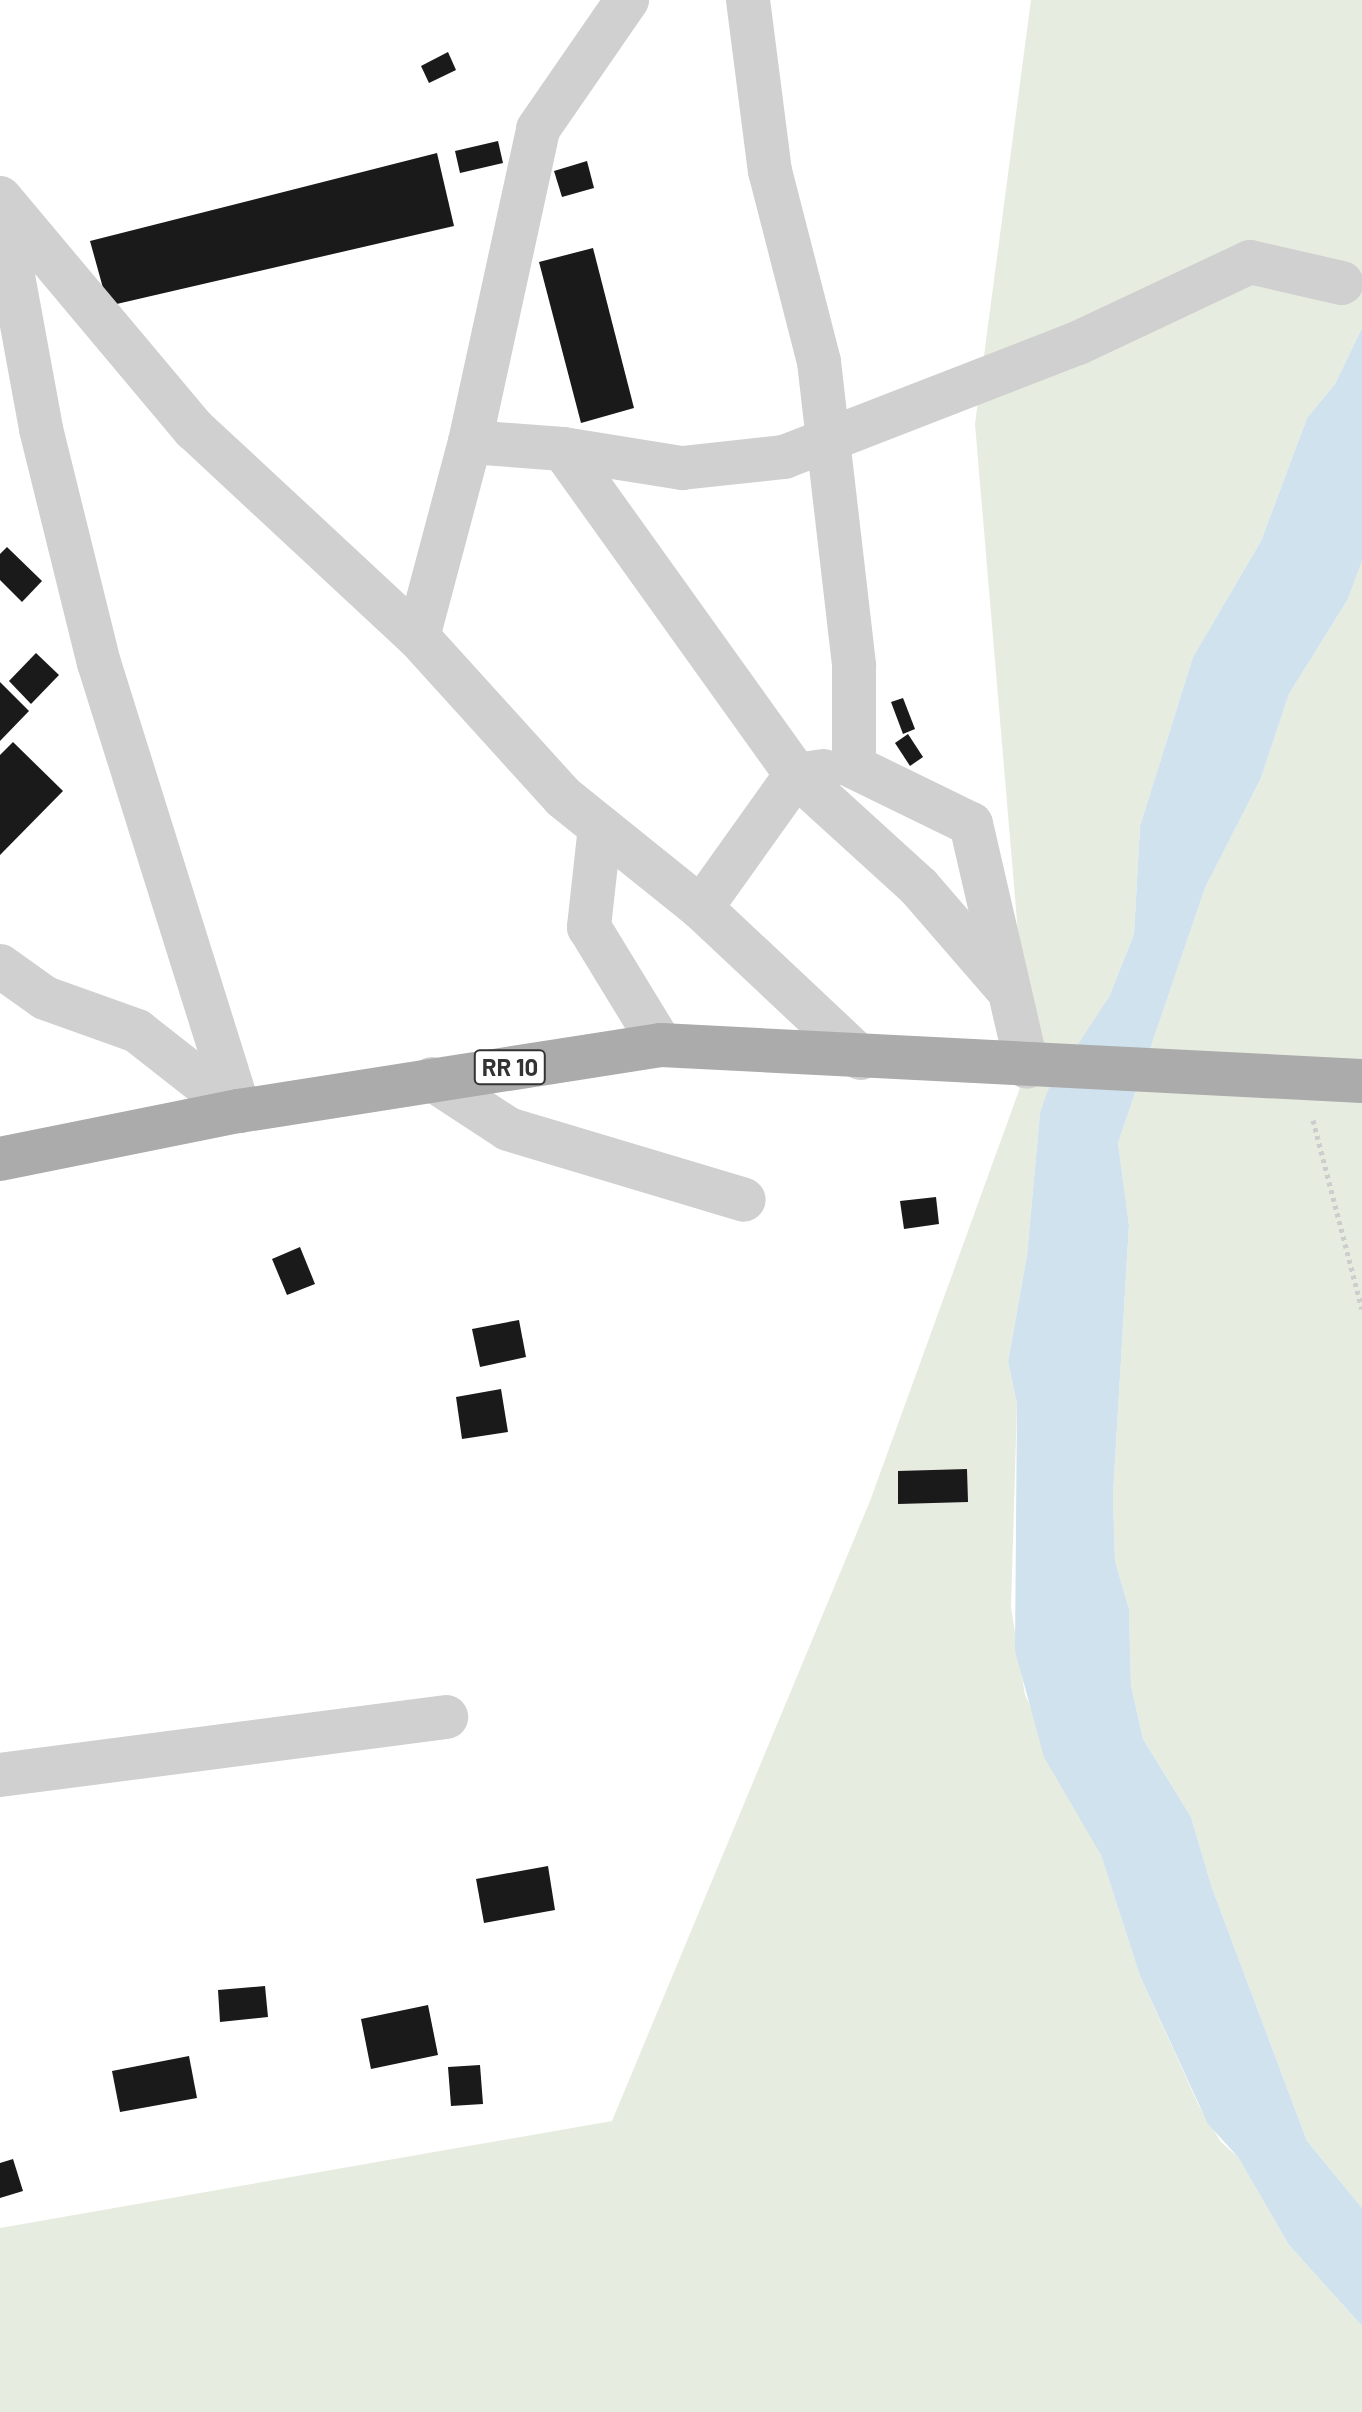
<!DOCTYPE html>
<html>
<head>
<meta charset="utf-8">
<style>
	body { margin:0 }
	#map { position:relative; width:1362px; height:2412px; overflow:hidden; background:#fff; font-family:Barlow,sans-serif }
	div>[style] { position:absolute }
	.green>* { inset:0; background:#e6ecdf }
	.water>* { inset:0; background:#cfe2ee }
	.building>* { inset:0; background:#1a1a1a }
	.path>* { height:5px; margin-top:-2.5px; transform-origin:0; background:repeating-linear-gradient(90deg,#cdcdcd 0 4px,transparent 0 8px) }
	.minor>* { height:44px; margin:-22px; padding:0 22px; transform-origin:22px; border-radius:22px; background:#d0d0d0 }
	.major>* { height:44px; margin:-22px; padding:0 22px; transform-origin:22px; border-radius:22px; background:#ababab }
	span { translate:-50% -50%; white-space:nowrap; text-align:center; line-height:1.15; -webkit-text-stroke:8px #fff; paint-order:stroke }
	.shield-label span { padding:2px 6px; background:#fff; border:2px solid; border-radius:6px; -webkit-text-stroke-width:0 }
	.shield-label { font-size:24px; color:#333; font-weight:700 }
</style>
</head>
<body>
<div id="map">
	<div class="green">
		<div style="clip-path:polygon(1031px 0,1362px 0,1362px 328px,1335px 384px,1307px 418px,1261px 541px,1193px 657px,1140px 826px,1134px 934px,1109px 997px,1040px 1113px,1027px 1255px,1008px 1362px,1017px 1404px,1011px 1607px,1025px 1695px,1101px 1855px,1140px 1976px,1199px 2106px,1221px 2142px,1238px 2157px,1289px 2245px,1362px 2326px,1362px 2412px,0 2412px,0 2228px,612px 2121px,870px 1501px,1029px 1063px,975px 424px)"></div>
		<div style="clip-path:polygon(1362px 561px,1362px 2208px,1307px 2141px,1212px 1888px,1191px 1817px,1143px 1739px,1131px 1685px,1129px 1609px,1115px 1561px,1113px 1495px,1129px 1225px,1118px 1143px,1205px 888px,1261px 778px,1289px 694px,1348px 599px)"></div>
	</div>
	<div class="water">
		<div style="clip-path:polygon(1362px 328px,1362px 561px,1348px 599px,1289px 694px,1261px 778px,1205px 888px,1118px 1143px,1129px 1225px,1113px 1495px,1115px 1561px,1129px 1609px,1131px 1685px,1143px 1739px,1191px 1817px,1212px 1888px,1307px 2141px,1362px 2208px,1362px 2326px,1289px 2245px,1238px 2157px,1208px 2124px,1140px 1976px,1101px 1855px,1044px 1757px,1015px 1651px,1017px 1404px,1008px 1362px,1027px 1255px,1040px 1113px,1048px 1090px,1109px 997px,1134px 934px,1140px 826px,1193px 657px,1261px 541px,1307px 418px,1335px 384px)"></div>
	</div>
	<div class="building">
		<div style="clip-path:polygon(448px 52px,456px 70px,429px 83px,421px 66px)"></div>
		<div style="clip-path:polygon(498px 141px,503px 163px,460px 173px,455px 151px)"></div>
		<div style="clip-path:polygon(437px 153px,454px 226px,108px 306px,90px 241px)"></div>
		<div style="clip-path:polygon(587px 161px,594px 188px,562px 197px,554px 171px)"></div>
		<div style="clip-path:polygon(593px 248px,634px 408px,581px 423px,539px 262px)"></div>
		<div style="clip-path:polygon(7px 547px,42px 581px,22px 602px,0 580px,0 554px)"></div>
		<div style="clip-path:polygon(36px 653px,59px 675px,31px 704px,9px 681px)"></div>
		<div style="clip-path:polygon(0 682px,29px 711px,0 741px)"></div>
		<div style="clip-path:polygon(903px 698px,915px 729px,903px 734px,891px 702px)"></div>
		<div style="clip-path:polygon(908px 734px,923px 757px,910px 766px,895px 743px)"></div>
		<div style="clip-path:polygon(13px 742px,63px 791px,0 855px,0 755px)"></div>
		<div style="clip-path:polygon(936px 1197px,939px 1224px,904px 1229px,900px 1201px)"></div>
		<div style="clip-path:polygon(300px 1247px,315px 1284px,287px 1295px,272px 1259px)"></div>
		<div style="clip-path:polygon(519px 1320px,526px 1357px,480px 1367px,472px 1329px)"></div>
		<div style="clip-path:polygon(501px 1389px,508px 1432px,462px 1439px,456px 1397px)"></div>
		<div style="clip-path:polygon(967px 1469px,968px 1502px,898px 1504px,898px 1471px)"></div>
		<div style="clip-path:polygon(548px 1866px,555px 1910px,484px 1923px,476px 1879px)"></div>
		<div style="clip-path:polygon(265px 1986px,268px 2017px,220px 2022px,218px 1990px)"></div>
		<div style="clip-path:polygon(428px 2005px,438px 2055px,371px 2069px,361px 2019px)"></div>
		<div style="clip-path:polygon(189px 2056px,197px 2098px,120px 2112px,112px 2071px)"></div>
		<div style="clip-path:polygon(480px 2065px,483px 2104px,451px 2106px,448px 2067px)"></div>
		<div style="clip-path:polygon(13px 2159px,23px 2191px,0 2198px,0 2163px)"></div>
	</div>
	<div class="path">
		<div style="left:1313px;top:1120px;width:195px;rotate:75.5deg"></div>
	</div>
	<div class="minor">
		<div style="left:748px;top:0;width:172px;rotate:82.7deg"></div>
		<div style="left:770px;top:171px;width:197px;rotate:75.6deg"></div>
		<div style="left:819px;top:362px;width:306px;rotate:83.4deg"></div>
		<div style="left:854px;top:666px;width:101px;rotate:90deg"></div>
		<div style="left:854px;top:767px;width:130px;rotate:26deg"></div>
		<div style="left:971px;top:824px;width:249px;rotate:77deg"></div>
		<div style="left:0;top:198px;width:302px;rotate:50deg"></div>
		<div style="left:194px;top:429px;width:306px;rotate:42.9deg"></div>
		<div style="left:418px;top:637px;width:216px;rotate:47.8deg"></div>
		<div style="left:563px;top:797px;width:177px;rotate:38.8deg"></div>
		<div style="left:701px;top:908px;width:219px;rotate:43.2deg"></div>
		<div style="left:0;top:205px;width:228px;rotate:79.6deg"></div>
		<div style="left:41px;top:429px;width:241px;rotate:76.1deg"></div>
		<div style="left:99px;top:663px;width:469px;rotate:72.6deg"></div>
		<div style="left:470px;top:442px;width:93px;rotate:4.3deg"></div>
		<div style="left:563px;top:449px;width:121px;rotate:9.1deg"></div>
		<div style="left:682px;top:468px;width:103px;rotate:-6.2deg"></div>
		<div style="left:784px;top:457px;width:315px;rotate:-21.2deg"></div>
		<div style="left:1078px;top:343px;width:190px;rotate:-25.2deg"></div>
		<div style="left:1250px;top:262px;width:94px;rotate:12.9deg"></div>
		<div style="left:563px;top:449px;width:401px;rotate:54.4deg"></div>
		<div style="left:796px;top:775px;width:166px;rotate:42.3deg"></div>
		<div style="left:919px;top:887px;width:130px;rotate:49.1deg"></div>
		<div style="left:418px;top:637px;width:202px;rotate:-75.1deg"></div>
		<div style="left:470px;top:442px;width:320px;rotate:-77.7deg"></div>
		<div style="left:538px;top:129px;width:157px;rotate:-55.4deg"></div>
		<div style="left:600px;top:827px;width:101px;rotate:96.3deg"></div>
		<div style="left:589px;top:927px;width:138px;rotate:58.6deg"></div>
		<div style="left:701px;top:908px;width:163px;rotate:-54.5deg"></div>
		<div style="left:796px;top:775px;width:28px;rotate:-8deg"></div>
		<div style="left:0;top:966px;width:55px;rotate:35.4deg"></div>
		<div style="left:45px;top:998px;width:98px;rotate:19.7deg"></div>
		<div style="left:137px;top:1031px;width:130px;rotate:38.1deg"></div>
		<div style="left:432px;top:1079px;width:91px;rotate:33.3deg"></div>
		<div style="left:508px;top:1129px;width:246px;rotate:16.7deg"></div>
		<div style="left:0;top:1775px;width:450px;rotate:-7.4deg"></div>
	</div>
	<div class="major">
		<div style="left:0;top:1159px;width:244px;rotate:-11.4deg"></div>
		<div style="left:239px;top:1111px;width:427px;rotate:-8.9deg"></div>
		<div style="left:661px;top:1045px;width:702px;rotate:2.94deg"></div>
	</div>
	<div class="shield-label">
		<span style="left:510px;top:1067px">RR 10</span>
	</div>
</div>
</body>
</html>
